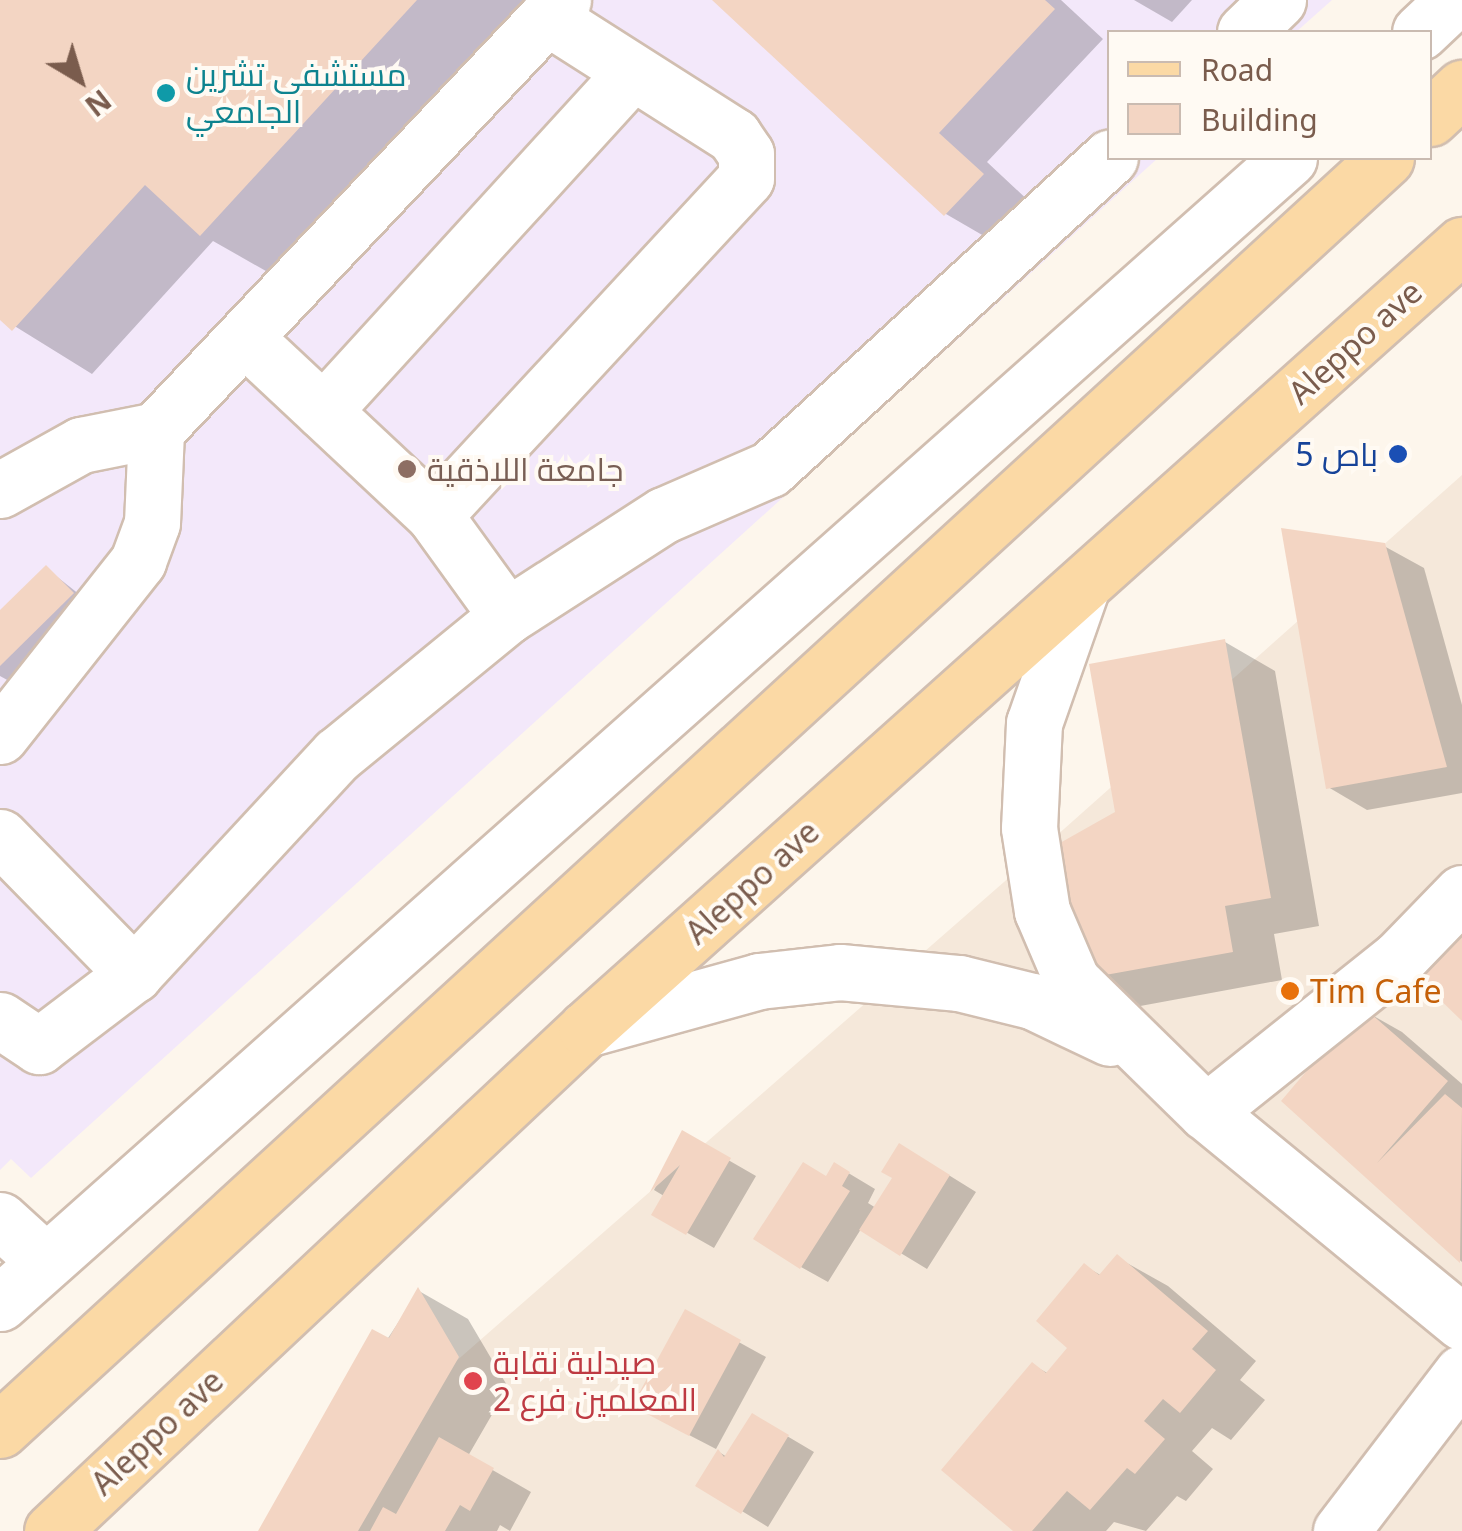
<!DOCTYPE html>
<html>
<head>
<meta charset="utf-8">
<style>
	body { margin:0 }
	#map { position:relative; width:1462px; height:1531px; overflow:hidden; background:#fdf6ec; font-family:"Noto Sans",Cairo,sans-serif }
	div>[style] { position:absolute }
	.residential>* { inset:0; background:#f5e8da }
	.education>* { inset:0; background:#f3e8fa }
	.shadow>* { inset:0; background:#0003 }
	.building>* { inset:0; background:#f3d5c3 }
	.roads { filter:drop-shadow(2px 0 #d1beb0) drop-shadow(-2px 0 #d1beb0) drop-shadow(0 2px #d1beb0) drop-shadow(0 -2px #d1beb0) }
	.minor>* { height:55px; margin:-27.5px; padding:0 27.5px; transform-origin:27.5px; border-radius:27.5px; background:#fff }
	.major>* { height:55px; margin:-27.5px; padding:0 27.5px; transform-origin:27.5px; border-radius:27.5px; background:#fbd9a5 }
	.dots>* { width:28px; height:28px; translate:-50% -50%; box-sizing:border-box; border:5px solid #fffaf3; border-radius:50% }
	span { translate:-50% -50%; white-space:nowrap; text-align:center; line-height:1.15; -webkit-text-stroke:8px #fffaf3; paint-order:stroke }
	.culture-label { font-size:32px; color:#0d838f }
	.left { translate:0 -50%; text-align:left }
	.street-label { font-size:32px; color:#7a5c4d }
	.transit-label { font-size:32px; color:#164399 }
	.right { translate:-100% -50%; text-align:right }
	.education-label { font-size:32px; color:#785e54 }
	.food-label { font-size:32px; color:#c56008 }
	.health-label { font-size:32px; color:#be3a42 }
	.legend { position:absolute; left:1107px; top:30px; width:325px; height:130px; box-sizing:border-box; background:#fffaf3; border:2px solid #cabbb1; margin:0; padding:12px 18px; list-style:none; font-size:30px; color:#7a5c4d }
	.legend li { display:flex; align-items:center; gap:20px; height:50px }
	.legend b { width:50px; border:2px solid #cabbb1 }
	.north { position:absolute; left:30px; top:30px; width:100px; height:100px; -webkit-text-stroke:8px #fffaf3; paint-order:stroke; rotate:142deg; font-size:28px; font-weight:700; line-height:40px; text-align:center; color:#7a5c4d }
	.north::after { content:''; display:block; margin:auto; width:35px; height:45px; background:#7a5c4d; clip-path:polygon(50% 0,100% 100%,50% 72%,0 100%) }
</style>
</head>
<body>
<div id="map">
	<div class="residential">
		<div style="clip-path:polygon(1462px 475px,1462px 1531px,262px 1531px,1028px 861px)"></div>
	</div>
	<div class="education">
		<div style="clip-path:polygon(0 0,1332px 0,1296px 32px,1110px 32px,1110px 158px,1158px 158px,31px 1178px,11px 1159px,0 1170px)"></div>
	</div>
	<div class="shadow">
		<div style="clip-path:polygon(0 0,537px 0,280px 279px,213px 241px,92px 374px,0 317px)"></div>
		<div style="clip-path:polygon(715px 0,1061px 0,1103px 39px,987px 162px,1032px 204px,996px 243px,946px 214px)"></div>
		<div style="clip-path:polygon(1134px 0,1192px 0,1172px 22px)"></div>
		<div style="clip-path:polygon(1384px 546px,1424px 568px,1462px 705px,1462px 793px,1367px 810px,1328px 787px)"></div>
		<div style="clip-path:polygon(46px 568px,99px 610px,20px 687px,0 676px,0 613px)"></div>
		<div style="clip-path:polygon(1225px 642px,1275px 671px,1319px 926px,1274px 934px,1282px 980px,1124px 1009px,1031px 862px,1118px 813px)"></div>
		<div style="clip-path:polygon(1363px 1010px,1402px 1032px,1462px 1084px,1462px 1262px,1284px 1101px)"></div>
		<div style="clip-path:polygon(683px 1134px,756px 1176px,714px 1248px,654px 1214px,664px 1196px,654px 1190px)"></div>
		<div style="clip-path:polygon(926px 1161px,976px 1192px,927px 1269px,861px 1229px,828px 1282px,801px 1267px,835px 1165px,875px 1189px,868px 1203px,876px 1208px)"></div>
		<div style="clip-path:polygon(1118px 1258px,1168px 1286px,1256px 1361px,1240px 1380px,1265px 1400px,1231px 1440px,1212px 1428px,1192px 1451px,1213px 1469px,1186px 1501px,1177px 1496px,1146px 1531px,1114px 1522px,1106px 1531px,1017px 1531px,1033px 1365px,1049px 1374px,1071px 1348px,1085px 1266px,1102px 1276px)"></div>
		<div style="clip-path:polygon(419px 1291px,468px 1319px,508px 1387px,468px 1456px,531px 1492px,510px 1531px,500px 1525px,497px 1531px,261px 1531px)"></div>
		<div style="clip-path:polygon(686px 1313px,766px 1357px,716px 1449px,662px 1421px)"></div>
		<div style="clip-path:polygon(753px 1416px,814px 1452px,768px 1527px,699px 1485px,719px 1452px,727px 1457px)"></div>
	</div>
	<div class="building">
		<div style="clip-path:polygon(0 0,417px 0,200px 236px,145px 185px,12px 331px,0 320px)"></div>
		<div style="clip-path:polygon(712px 0,1045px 0,1055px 9px,939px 133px,984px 174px,944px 216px)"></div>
		<div style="clip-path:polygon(1281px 528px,1385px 543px,1447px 767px,1326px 789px)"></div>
		<div style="clip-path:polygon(46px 565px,74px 593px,0 666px,0 610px)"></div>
		<div style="clip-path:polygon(1225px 639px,1271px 898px,1225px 906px,1233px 952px,1072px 981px,1028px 861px,1115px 812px,1089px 664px)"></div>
		<div style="clip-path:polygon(1462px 893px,1462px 1021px,1398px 959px)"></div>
		<div style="clip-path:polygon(1362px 1006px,1448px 1081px,1377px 1163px,1445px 1094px,1462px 1108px,1460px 1263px,1281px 1101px)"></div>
		<div style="clip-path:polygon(682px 1130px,731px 1158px,686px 1235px,651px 1215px,680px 1165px,650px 1192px)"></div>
		<div style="clip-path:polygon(899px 1143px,950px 1175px,900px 1256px,859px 1230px,892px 1178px,881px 1172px)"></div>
		<div style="clip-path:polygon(803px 1162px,826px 1176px,834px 1162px,850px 1172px,842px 1186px,850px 1191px,800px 1269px,753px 1239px)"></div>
		<div style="clip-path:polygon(1117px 1254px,1208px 1331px,1192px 1349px,1216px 1370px,1180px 1413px,1163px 1399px,1144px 1421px,1165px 1439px,1135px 1474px,1127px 1468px,1090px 1510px,1067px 1491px,1032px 1531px,1013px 1531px,941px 1470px,1032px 1362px,1046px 1373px,1067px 1348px,1036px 1321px,1084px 1263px,1099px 1275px)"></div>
		<div style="clip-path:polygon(418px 1287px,459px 1357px,358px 1531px,258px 1531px,372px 1329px,389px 1338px)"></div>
		<div style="clip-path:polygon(685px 1309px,741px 1340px,689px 1436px,632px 1406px)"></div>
		<div style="clip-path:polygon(752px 1413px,789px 1435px,741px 1514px,695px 1486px,718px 1449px,724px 1457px)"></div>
		<div style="clip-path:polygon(439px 1437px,494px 1468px,470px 1511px,460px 1505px,445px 1531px,370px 1531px,383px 1507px,396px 1514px)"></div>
	</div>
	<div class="roads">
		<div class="minor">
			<div style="left:1245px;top:32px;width:46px;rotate:-44.1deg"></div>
			<div style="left:1420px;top:32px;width:47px;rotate:-43.3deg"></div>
			<div style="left:323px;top:411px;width:459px;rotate:-47.6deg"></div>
			<div style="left:0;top:490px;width:93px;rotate:-29.1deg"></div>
			<div style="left:81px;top:445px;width:76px;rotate:-11.3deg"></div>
			<div style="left:434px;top:515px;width:459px;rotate:-47.2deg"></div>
			<div style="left:746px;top:178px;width:24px;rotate:-90deg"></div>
			<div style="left:746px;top:154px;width:22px;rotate:-124deg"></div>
			<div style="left:734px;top:136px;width:222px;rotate:-147.5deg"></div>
			<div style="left:1081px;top:589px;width:142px;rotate:109.3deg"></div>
			<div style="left:1034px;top:723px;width:105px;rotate:92.7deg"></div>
			<div style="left:1029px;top:828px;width:84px;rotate:81.1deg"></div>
			<div style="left:1042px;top:911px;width:76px;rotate:66.8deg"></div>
			<div style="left:1072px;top:981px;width:187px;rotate:44.4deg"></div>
			<div style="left:1206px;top:1112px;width:331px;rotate:39.4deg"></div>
			<div style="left:507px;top:616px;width:187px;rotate:-32.8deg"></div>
			<div style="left:664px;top:515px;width:116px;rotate:-23.5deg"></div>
			<div style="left:770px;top:469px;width:461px;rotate:-42.5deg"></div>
			<div style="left:0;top:736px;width:223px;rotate:-51.7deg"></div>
			<div style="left:138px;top:561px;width:40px;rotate:-69.8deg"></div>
			<div style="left:152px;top:523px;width:93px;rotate:-87.5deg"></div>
			<div style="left:156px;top:430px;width:592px;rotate:-46.57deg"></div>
			<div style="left:0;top:837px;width:192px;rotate:45.6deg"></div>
			<div style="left:134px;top:974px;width:299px;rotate:-47.2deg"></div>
			<div style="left:337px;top:755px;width:220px;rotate:-39.3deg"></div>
			<div style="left:507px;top:616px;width:125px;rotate:-125.9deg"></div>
			<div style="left:434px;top:515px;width:256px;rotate:-136.9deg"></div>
			<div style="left:0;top:1020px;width:47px;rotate:33.7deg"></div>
			<div style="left:39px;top:1046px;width:119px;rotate:-37.2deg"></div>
			<div style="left:586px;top:1029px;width:180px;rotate:-15.5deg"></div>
			<div style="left:759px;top:981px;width:81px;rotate:-6.3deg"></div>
			<div style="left:840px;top:972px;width:120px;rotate:5.3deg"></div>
			<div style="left:959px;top:983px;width:75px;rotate:13.9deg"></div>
			<div style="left:1032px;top:1001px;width:86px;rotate:25.4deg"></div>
			<div style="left:1206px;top:1112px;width:246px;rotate:-38.6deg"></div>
			<div style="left:1398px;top:959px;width:92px;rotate:-45.9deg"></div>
			<div style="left:0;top:1220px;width:62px;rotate:42.4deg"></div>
			<div style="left:0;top:1303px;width:1724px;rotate:-41.61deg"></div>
			<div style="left:1341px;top:1531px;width:199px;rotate:-52.6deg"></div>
		</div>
		<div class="major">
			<div style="left:1430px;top:118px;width:44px;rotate:-43.2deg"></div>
			<div style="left:0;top:1430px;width:1881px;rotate:-42.54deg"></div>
			<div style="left:52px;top:1531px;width:733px;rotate:-43.23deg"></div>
			<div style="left:586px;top:1029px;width:1176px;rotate:-41.83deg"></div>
		</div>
	</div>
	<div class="dots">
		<div style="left:166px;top:93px;background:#0f9aa8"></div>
		<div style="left:1398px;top:454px;background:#1a4fb4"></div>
		<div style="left:407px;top:469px;background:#8d6e63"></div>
		<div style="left:1290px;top:991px;background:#e8710a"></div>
		<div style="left:473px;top:1381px;background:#e0444e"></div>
	</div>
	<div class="culture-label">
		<span class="left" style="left:186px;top:93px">مستشفى تشرين<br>الجامعي</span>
	</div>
	<div class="street-label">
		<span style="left:1355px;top:342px;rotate:-42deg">Aleppo ave</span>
		<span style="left:752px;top:882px;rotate:-42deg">Aleppo ave</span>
		<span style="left:157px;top:1432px;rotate:-43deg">Aleppo ave</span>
	</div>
	<div class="transit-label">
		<span class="right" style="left:1378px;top:454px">باص 5</span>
	</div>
	<div class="education-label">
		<span class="left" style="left:427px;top:469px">جامعة اللاذقية</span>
	</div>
	<div class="food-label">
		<span class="left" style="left:1310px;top:991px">Tim Cafe</span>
	</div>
	<div class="health-label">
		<span class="left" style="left:493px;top:1381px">صيدلية نقابة<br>المعلمين فرع 2</span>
	</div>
	<ul class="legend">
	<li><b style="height:12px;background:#fbd9a5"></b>Road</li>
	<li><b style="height:28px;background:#f3d5c3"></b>Building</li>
	</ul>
	<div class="north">N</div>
</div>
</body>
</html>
